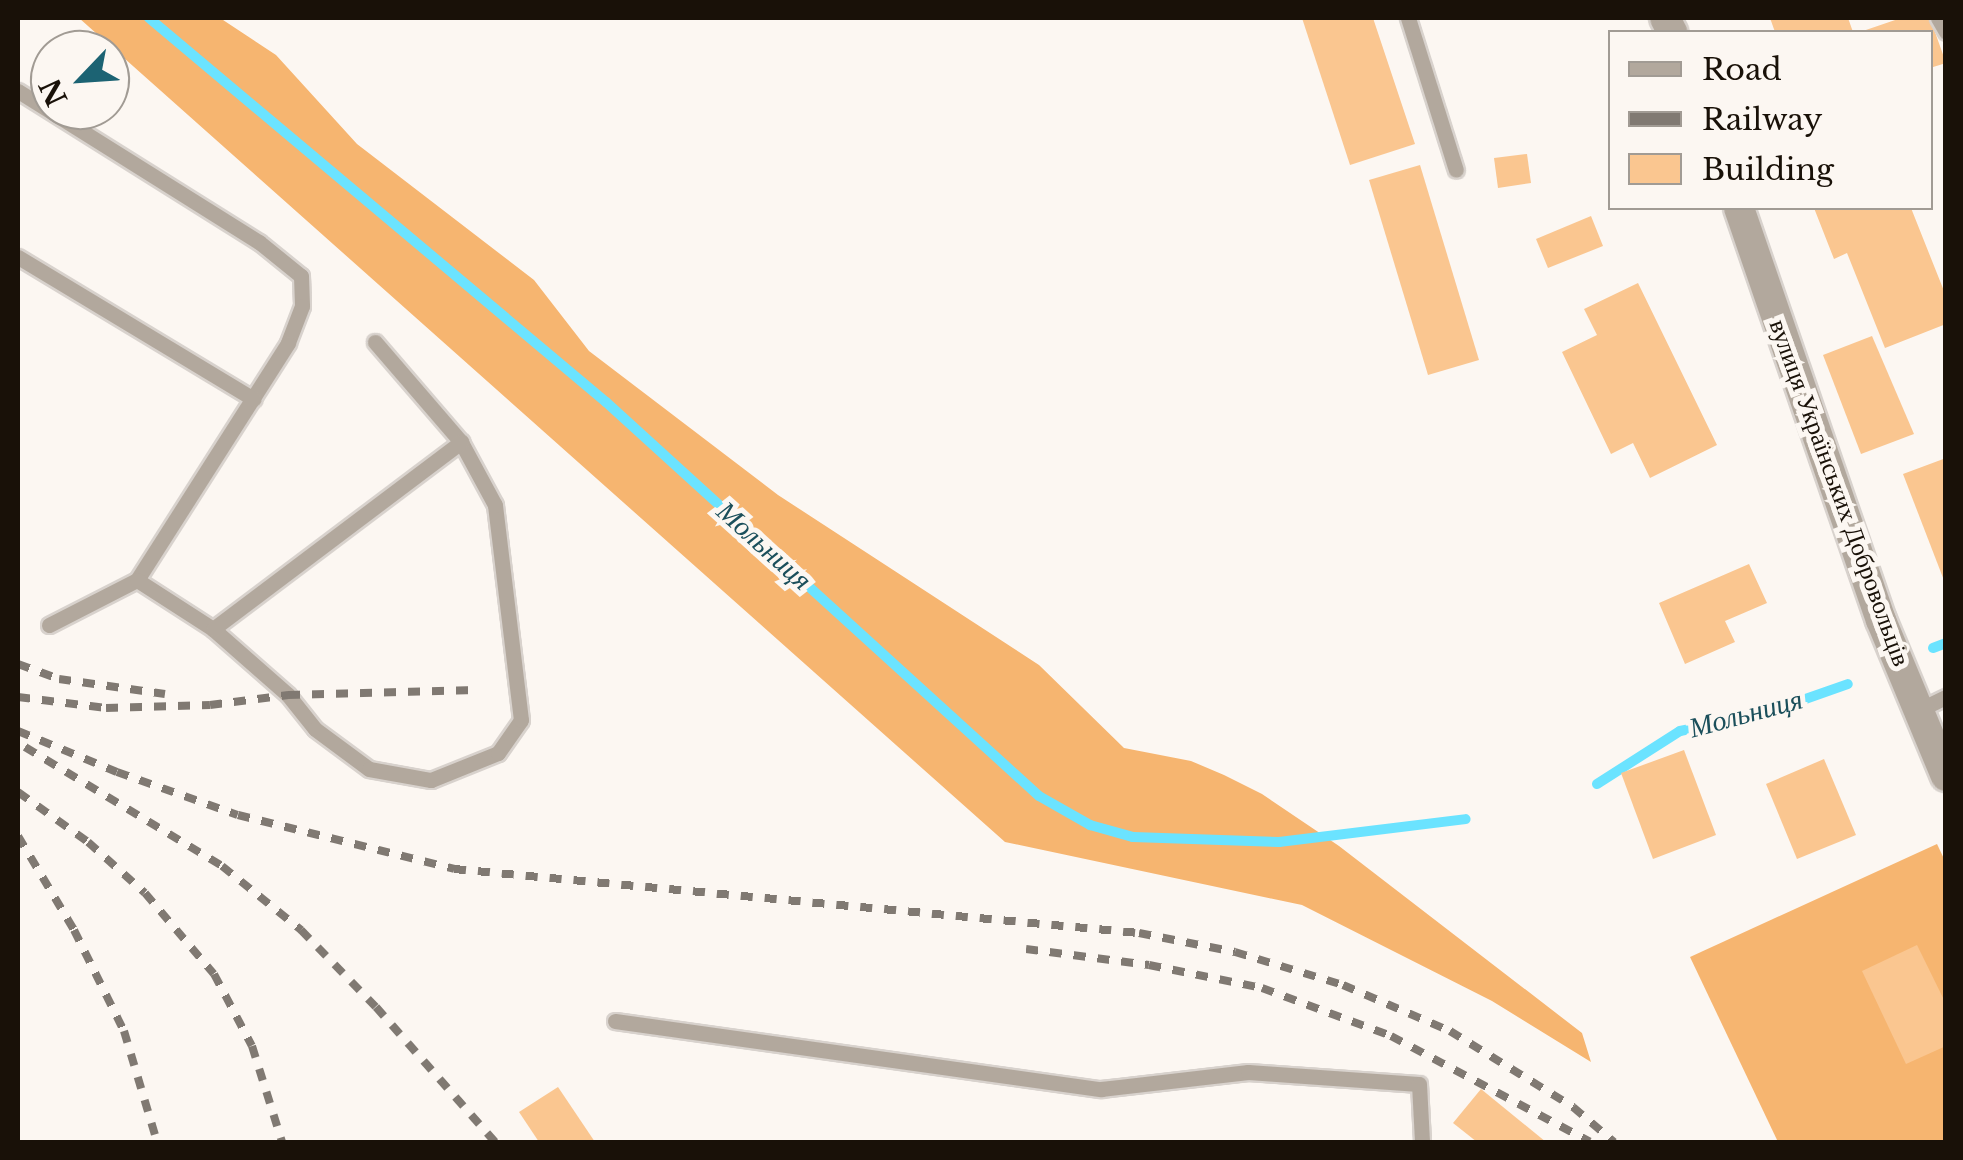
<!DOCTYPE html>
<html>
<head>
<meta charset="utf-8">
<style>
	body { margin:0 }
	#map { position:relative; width:1963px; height:1160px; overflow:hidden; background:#fcf7f2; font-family:"Libre Baskerville",serif }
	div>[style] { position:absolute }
	.forest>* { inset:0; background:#f6b570 }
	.stream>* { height:10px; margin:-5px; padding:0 5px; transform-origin:5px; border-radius:5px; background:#6be3ff }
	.building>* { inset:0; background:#fac690 }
	.roads { filter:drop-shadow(2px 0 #d8d2cd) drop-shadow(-2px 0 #d8d2cd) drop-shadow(0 2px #d8d2cd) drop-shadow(0 -2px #d8d2cd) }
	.service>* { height:15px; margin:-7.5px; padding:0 7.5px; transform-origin:7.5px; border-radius:7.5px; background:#b2a89d }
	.tertiary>* { height:30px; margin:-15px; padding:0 15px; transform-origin:15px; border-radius:15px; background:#b2a89d }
	.rail>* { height:8px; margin-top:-4px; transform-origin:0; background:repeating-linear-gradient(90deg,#807972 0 12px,transparent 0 24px) }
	span { translate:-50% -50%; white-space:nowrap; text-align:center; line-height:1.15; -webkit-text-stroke:10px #fcf7f2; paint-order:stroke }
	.street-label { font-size:25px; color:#191108 }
	.water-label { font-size:28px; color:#1b4f5b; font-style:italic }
	.frame { position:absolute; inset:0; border:20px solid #191108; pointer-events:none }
	.legend { position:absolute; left:1608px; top:30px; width:325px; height:180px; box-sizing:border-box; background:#fcf7f2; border:2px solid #a19b94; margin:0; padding:12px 18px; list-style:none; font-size:30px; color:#191108 }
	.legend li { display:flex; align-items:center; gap:20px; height:50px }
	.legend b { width:50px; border:2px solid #a19b94 }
	.north { position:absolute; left:30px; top:30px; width:100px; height:100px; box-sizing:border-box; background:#fcf7f2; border:2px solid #a19b94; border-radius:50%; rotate:245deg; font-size:28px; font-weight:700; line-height:40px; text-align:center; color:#191108 }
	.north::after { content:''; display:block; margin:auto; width:35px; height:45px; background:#1c6373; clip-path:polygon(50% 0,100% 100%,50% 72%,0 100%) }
</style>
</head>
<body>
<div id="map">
	<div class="forest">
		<div style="clip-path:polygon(79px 18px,220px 18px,276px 55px,357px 144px,534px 280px,589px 351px,778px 495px,1039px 665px,1124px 748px,1191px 761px,1224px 775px,1262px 794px,1339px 846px,1582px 1033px,1591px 1062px,1492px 1001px,1302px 905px,1005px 842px)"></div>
		<div style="clip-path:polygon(1937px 844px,1946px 863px,1945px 1142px,1778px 1142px,1690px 957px)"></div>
	</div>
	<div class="stream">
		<div style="left:149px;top:18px;width:597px;rotate:40.04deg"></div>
		<div style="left:606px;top:402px;width:585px;rotate:42.3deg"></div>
		<div style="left:1039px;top:796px;width:59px;rotate:29.6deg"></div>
		<div style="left:1090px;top:825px;width:45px;rotate:15.6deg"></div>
		<div style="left:1133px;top:837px;width:146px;rotate:2deg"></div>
		<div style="left:1279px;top:842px;width:188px;rotate:-7deg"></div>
		<div style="left:1933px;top:648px;width:14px;rotate:-21deg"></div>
		<div style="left:1597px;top:784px;width:98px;rotate:-32.6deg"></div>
		<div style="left:1680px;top:731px;width:82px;rotate:-11.3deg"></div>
		<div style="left:1760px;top:715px;width:93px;rotate:-19.4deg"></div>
	</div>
	<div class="building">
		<div style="clip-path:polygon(1302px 18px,1373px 18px,1415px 144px,1350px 165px)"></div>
		<div style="clip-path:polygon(1770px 18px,1848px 18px,1853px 32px,1775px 32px)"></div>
		<div style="clip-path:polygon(1901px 18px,1930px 18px,1946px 63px,1930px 68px,1930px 32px,1860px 32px)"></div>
		<div style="clip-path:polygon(1527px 154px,1531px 183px,1498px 188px,1494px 158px)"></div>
		<div style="clip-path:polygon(1420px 165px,1479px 360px,1428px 375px,1369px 180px)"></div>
		<div style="clip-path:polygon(1814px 208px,1911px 208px,1946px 296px,1946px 324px,1885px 348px,1847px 253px,1834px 259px)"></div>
		<div style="clip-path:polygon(1591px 216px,1603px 246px,1548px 268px,1536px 239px)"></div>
		<div style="clip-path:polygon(1638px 283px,1717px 445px,1650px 478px,1633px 443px,1611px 454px,1562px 352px,1597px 335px,1584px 309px)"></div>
		<div style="clip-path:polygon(1872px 336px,1914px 434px,1861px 454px,1823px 355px)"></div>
		<div style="clip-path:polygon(1946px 458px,1946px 583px,1945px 583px,1903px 474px)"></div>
		<div style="clip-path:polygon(1749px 564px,1767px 603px,1725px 621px,1735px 642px,1685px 664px,1659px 603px)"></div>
		<div style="clip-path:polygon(1684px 750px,1716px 835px,1653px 859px,1621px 773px)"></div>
		<div style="clip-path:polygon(1824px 759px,1856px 835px,1797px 859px,1766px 784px)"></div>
		<div style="clip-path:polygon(1917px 945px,1946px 1004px,1946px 1046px,1906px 1064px,1862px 971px)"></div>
		<div style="clip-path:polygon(558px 1087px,595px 1142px,539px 1142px,519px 1112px)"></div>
		<div style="clip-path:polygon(1481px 1089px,1546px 1142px,1477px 1142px,1453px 1123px)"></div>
	</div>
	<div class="roads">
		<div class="service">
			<div style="left:1408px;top:18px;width:159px;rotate:72.5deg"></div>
			<div style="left:1938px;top:18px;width:16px;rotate:60deg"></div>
			<div style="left:18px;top:91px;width:284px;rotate:32.1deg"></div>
			<div style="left:259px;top:242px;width:54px;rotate:39deg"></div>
			<div style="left:301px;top:276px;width:30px;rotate:88deg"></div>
			<div style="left:302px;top:306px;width:40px;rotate:111deg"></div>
			<div style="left:288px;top:343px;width:281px;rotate:122.5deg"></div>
			<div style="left:18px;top:257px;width:275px;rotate:31.1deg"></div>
			<div style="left:49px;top:625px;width:99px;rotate:-27.1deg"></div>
			<div style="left:137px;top:580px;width:90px;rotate:32.8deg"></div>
			<div style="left:213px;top:629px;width:100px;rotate:41.3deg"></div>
			<div style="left:288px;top:695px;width:43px;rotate:51.5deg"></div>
			<div style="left:315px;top:729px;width:67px;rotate:36.5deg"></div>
			<div style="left:369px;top:769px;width:63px;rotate:10.1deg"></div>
			<div style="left:431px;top:780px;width:72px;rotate:-21.9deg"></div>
			<div style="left:498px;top:753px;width:40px;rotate:-55.1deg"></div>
			<div style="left:521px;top:720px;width:217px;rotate:-96.9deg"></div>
			<div style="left:495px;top:505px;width:72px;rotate:-118.4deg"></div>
			<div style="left:461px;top:442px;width:132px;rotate:-130.7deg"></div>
			<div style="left:213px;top:629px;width:311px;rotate:-37deg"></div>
			<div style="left:1919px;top:710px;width:30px;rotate:-26deg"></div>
			<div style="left:615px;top:1021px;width:491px;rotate:8deg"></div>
			<div style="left:1101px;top:1089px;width:148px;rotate:-6.6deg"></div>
			<div style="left:1248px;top:1072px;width:171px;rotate:4deg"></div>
			<div style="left:1419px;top:1084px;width:58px;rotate:87deg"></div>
		</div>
		<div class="tertiary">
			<div style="left:1665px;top:18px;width:16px;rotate:63deg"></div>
			<div style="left:1739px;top:208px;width:436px;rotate:71deg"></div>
			<div style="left:1881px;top:620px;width:169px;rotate:67.4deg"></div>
		</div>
	</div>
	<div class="rail">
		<div style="left:18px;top:664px;width:44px;rotate:20.1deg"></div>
		<div style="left:59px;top:679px;width:107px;rotate:8.1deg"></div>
		<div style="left:18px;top:697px;width:89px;rotate:7.1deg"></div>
		<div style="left:106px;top:708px;width:104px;rotate:-1.7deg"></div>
		<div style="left:210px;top:705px;width:79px;rotate:-7.3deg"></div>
		<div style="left:288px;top:695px;width:188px;rotate:-1.5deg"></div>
		<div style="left:18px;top:731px;width:107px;rotate:22.5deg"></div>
		<div style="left:117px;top:772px;width:128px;rotate:19.6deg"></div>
		<div style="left:238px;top:815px;width:223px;rotate:14deg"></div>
		<div style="left:454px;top:869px;width:688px;rotate:5.34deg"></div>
		<div style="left:1139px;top:933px;width:98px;rotate:11.2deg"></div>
		<div style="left:1235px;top:952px;width:113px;rotate:17deg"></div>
		<div style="left:1343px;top:985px;width:116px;rotate:23.3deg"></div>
		<div style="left:1450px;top:1031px;width:145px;rotate:31.7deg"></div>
		<div style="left:1573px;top:1107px;width:54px;rotate:40.5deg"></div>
		<div style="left:25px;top:747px;width:230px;rotate:31.1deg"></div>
		<div style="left:222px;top:866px;width:102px;rotate:39deg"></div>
		<div style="left:301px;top:930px;width:107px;rotate:45.8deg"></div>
		<div style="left:376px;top:1007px;width:180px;rotate:48.6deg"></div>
		<div style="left:18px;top:792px;width:86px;rotate:35.5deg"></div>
		<div style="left:88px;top:842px;width:76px;rotate:41.8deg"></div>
		<div style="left:145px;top:893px;width:106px;rotate:49.6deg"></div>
		<div style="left:214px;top:974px;width:81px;rotate:62.2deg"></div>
		<div style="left:252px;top:1046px;width:101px;rotate:72.6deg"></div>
		<div style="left:18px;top:836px;width:109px;rotate:59.2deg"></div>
		<div style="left:74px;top:930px;width:113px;rotate:63.7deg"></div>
		<div style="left:124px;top:1031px;width:116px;rotate:73.4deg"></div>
		<div style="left:1026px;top:949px;width:124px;rotate:7.4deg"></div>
		<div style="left:1149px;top:965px;width:115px;rotate:11.5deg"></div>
		<div style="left:1262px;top:988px;width:138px;rotate:20.4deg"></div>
		<div style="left:1391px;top:1036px;width:225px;rotate:28deg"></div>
	</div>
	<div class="street-label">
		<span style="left:1839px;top:493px;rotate:70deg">вулиця Українських Добровольців</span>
	</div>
	<div class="water-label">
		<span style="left:764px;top:546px;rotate:42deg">Мольниця</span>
		<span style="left:1746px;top:714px;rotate:-15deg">Мольниця</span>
	</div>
	<div class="frame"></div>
	<ul class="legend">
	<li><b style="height:12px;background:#b2a89d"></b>Road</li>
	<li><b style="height:12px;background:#807972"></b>Railway</li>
	<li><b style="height:28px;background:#fac690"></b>Building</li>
	</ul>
	<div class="north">N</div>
</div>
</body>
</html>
